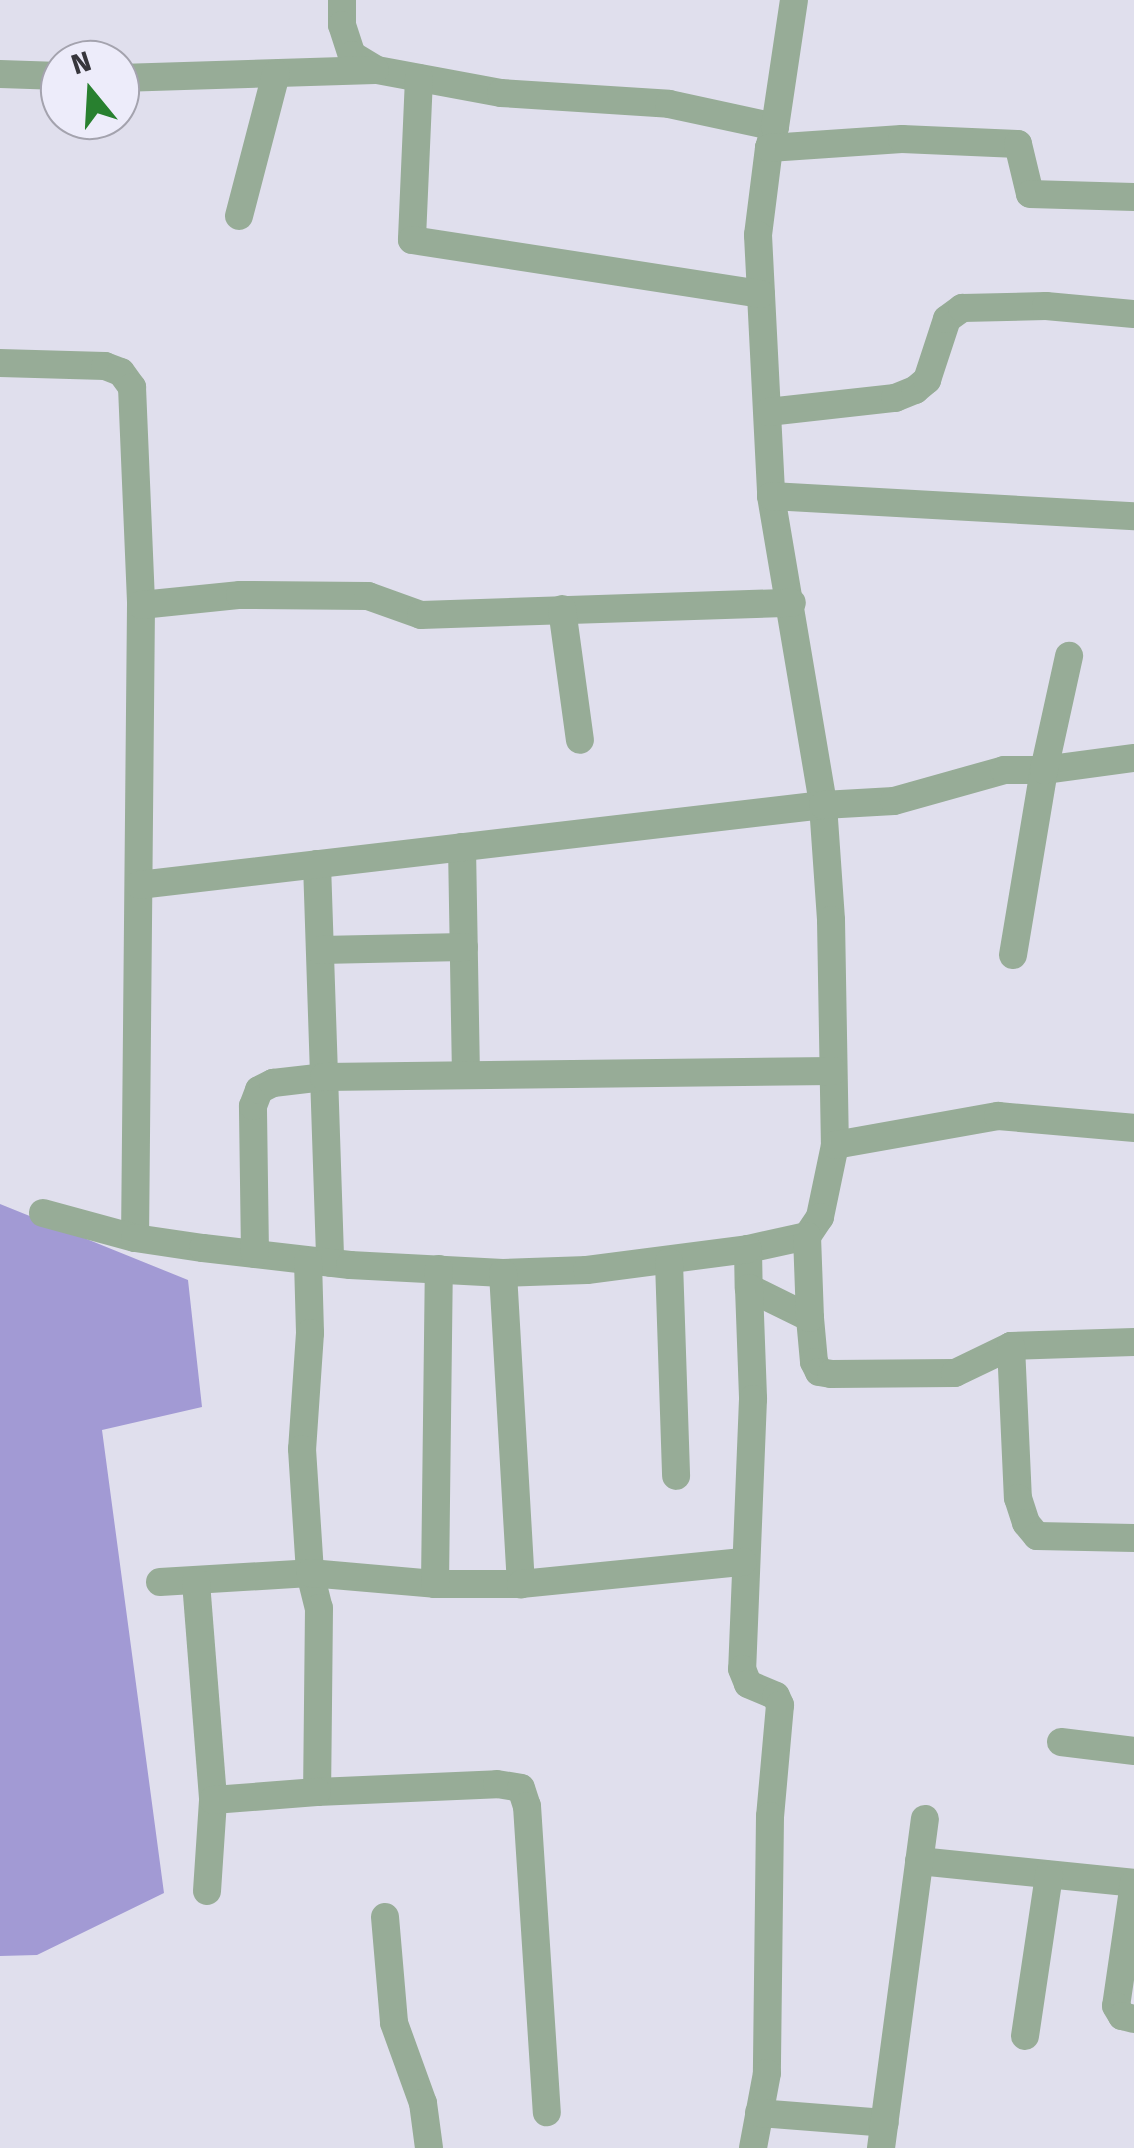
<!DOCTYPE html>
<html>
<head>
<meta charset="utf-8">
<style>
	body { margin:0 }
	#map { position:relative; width:1134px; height:2148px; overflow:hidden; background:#e0dfed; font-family:"Fira Sans",sans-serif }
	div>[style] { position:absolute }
	.water>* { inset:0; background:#a29ad4 }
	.minor>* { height:28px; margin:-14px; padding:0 14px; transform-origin:14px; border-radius:14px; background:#97ac97 }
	span { translate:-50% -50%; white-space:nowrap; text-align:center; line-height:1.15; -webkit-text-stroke:10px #edecfa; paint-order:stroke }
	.north { position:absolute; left:40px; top:40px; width:100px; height:100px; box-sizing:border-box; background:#edecfa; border:2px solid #a4a3ae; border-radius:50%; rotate:342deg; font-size:28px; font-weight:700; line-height:40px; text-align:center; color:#37363c }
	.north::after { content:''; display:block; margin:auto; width:35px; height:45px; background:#28802f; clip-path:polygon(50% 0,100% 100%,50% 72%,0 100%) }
</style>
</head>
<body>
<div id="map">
	<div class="water">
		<div style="clip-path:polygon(0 1204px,188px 1280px,202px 1407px,102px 1430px,164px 1893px,37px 1955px,0 1956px)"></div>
	</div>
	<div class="minor">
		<div style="left:342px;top:0;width:25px;rotate:90deg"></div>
		<div style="left:342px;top:25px;width:32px;rotate:72deg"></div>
		<div style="left:352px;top:55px;width:29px;rotate:31deg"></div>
		<div style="left:377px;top:70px;width:126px;rotate:10.5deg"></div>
		<div style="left:501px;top:93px;width:168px;rotate:3.7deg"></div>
		<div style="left:669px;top:104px;width:108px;rotate:12.2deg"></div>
		<div style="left:775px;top:127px;width:22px;rotate:106deg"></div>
		<div style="left:769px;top:148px;width:88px;rotate:97.2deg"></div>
		<div style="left:758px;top:235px;width:261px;rotate:87.1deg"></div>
		<div style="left:771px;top:496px;width:313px;rotate:80.4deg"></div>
		<div style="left:823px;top:805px;width:115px;rotate:86deg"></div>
		<div style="left:831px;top:920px;width:225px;rotate:89deg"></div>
		<div style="left:835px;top:1145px;width:74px;rotate:101.8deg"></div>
		<div style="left:820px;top:1217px;width:23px;rotate:124deg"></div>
		<div style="left:807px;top:1236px;width:60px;rotate:167.6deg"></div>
		<div style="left:748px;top:1249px;width:39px;rotate:89deg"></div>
		<div style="left:749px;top:1288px;width:68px;rotate:26.2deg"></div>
		<div style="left:810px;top:1318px;width:44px;rotate:84.8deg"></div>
		<div style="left:814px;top:1362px;width:11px;rotate:63deg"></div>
		<div style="left:819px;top:1372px;width:12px;rotate:9deg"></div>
		<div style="left:831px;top:1374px;width:124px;rotate:-0.5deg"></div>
		<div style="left:955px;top:1373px;width:62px;rotate:-25.7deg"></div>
		<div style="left:1011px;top:1346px;width:123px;rotate:-1.9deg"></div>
		<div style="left:0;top:74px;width:60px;rotate:1.9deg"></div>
		<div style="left:120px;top:78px;width:255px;rotate:-1.8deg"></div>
		<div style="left:419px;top:78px;width:162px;rotate:92.5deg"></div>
		<div style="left:412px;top:240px;width:353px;rotate:8.8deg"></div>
		<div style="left:775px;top:127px;width:128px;rotate:-81.5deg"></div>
		<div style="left:769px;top:148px;width:133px;rotate:-3.9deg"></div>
		<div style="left:902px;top:139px;width:116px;rotate:2.5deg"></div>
		<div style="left:1018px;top:144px;width:51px;rotate:76.5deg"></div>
		<div style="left:1030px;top:194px;width:104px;rotate:1.7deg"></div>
		<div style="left:239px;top:216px;width:147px;rotate:-75.4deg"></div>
		<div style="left:0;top:363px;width:105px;rotate:1.6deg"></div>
		<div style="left:105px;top:366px;width:17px;rotate:21deg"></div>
		<div style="left:121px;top:372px;width:19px;rotate:54deg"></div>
		<div style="left:132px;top:387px;width:218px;rotate:87.6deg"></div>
		<div style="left:141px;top:605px;width:633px;rotate:90.54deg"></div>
		<div style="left:768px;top:412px;width:128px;rotate:-6.3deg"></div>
		<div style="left:895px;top:398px;width:22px;rotate:-22deg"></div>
		<div style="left:915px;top:390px;width:16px;rotate:-40deg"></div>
		<div style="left:927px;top:380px;width:64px;rotate:-71.8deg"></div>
		<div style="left:947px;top:319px;width:19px;rotate:-36deg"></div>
		<div style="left:962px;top:308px;width:84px;rotate:-1.4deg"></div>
		<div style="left:1046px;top:306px;width:88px;rotate:5.2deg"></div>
		<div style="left:771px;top:496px;width:364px;rotate:3.2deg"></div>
		<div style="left:141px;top:605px;width:100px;rotate:-5.8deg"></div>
		<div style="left:240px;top:595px;width:128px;rotate:0.4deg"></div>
		<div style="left:368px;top:596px;width:56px;rotate:19.7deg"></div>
		<div style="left:421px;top:615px;width:371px;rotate:-1.9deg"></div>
		<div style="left:562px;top:609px;width:132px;rotate:82.2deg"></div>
		<div style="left:462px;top:847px;width:228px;rotate:89deg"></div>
		<div style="left:317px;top:864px;width:399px;rotate:88.1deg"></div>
		<div style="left:139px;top:885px;width:689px;rotate:-6.67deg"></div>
		<div style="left:823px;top:805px;width:71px;rotate:-3.2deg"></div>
		<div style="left:894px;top:801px;width:114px;rotate:-15.7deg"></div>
		<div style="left:1004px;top:770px;width:40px"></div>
		<div style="left:1044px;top:770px;width:91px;rotate:-7.6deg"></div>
		<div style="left:320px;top:950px;width:144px;rotate:-1.2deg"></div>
		<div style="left:1013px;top:955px;width:188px;rotate:-80.5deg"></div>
		<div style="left:1044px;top:770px;width:117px;rotate:-77.6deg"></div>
		<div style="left:835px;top:1145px;width:166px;rotate:-10.1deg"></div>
		<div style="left:998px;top:1116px;width:137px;rotate:5deg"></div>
		<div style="left:43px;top:1213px;width:95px;rotate:15.2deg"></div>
		<div style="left:135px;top:1238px;width:69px;rotate:8.4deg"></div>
		<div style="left:203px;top:1248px;width:148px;rotate:6.6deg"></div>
		<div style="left:350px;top:1265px;width:153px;rotate:3deg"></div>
		<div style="left:503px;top:1273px;width:84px;rotate:-2deg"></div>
		<div style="left:587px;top:1270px;width:162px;rotate:-7.4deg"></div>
		<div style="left:807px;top:1236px;width:82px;rotate:87.9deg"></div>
		<div style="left:255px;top:1254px;width:148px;rotate:-90.8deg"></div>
		<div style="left:253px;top:1106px;width:17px;rotate:-69deg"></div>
		<div style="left:259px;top:1090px;width:16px;rotate:-27deg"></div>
		<div style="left:273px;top:1083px;width:51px;rotate:-6.7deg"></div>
		<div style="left:324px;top:1077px;width:509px;rotate:-0.68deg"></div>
		<div style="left:308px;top:1261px;width:72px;rotate:88.4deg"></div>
		<div style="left:310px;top:1333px;width:116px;rotate:93.9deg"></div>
		<div style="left:302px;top:1449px;width:124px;rotate:86.3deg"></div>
		<div style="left:310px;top:1573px;width:36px;rotate:76deg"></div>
		<div style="left:319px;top:1608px;width:184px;rotate:90.6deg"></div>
		<div style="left:317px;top:1792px;width:180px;rotate:-2.5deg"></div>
		<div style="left:497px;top:1784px;width:24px;rotate:9deg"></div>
		<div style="left:521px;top:1788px;width:19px;rotate:72deg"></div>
		<div style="left:527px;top:1806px;width:307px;rotate:86.3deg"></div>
		<div style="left:669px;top:1262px;width:214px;rotate:88.1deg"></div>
		<div style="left:503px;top:1273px;width:312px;rotate:86.7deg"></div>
		<div style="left:749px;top:1288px;width:111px;rotate:87.9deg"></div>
		<div style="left:753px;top:1399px;width:270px;rotate:92.3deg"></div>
		<div style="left:742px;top:1669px;width:16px;rotate:68deg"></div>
		<div style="left:748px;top:1684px;width:30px;rotate:23deg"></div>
		<div style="left:776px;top:1696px;width:10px;rotate:66deg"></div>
		<div style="left:780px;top:1705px;width:111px;rotate:95.1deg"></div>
		<div style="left:770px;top:1816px;width:257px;rotate:90.7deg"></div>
		<div style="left:767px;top:2073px;width:76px;rotate:100.6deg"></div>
		<div style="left:1011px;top:1346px;width:152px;rotate:87.4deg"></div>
		<div style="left:1018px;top:1498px;width:26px;rotate:72deg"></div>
		<div style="left:1026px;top:1523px;width:17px;rotate:50deg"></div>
		<div style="left:1037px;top:1536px;width:97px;rotate:1.2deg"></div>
		<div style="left:160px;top:1582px;width:150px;rotate:-3.4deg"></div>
		<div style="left:310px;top:1573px;width:125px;rotate:5deg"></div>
		<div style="left:435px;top:1584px;width:86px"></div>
		<div style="left:521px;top:1584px;width:223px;rotate:-5.7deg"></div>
		<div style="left:196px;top:1582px;width:219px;rotate:85.5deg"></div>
		<div style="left:435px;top:1584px;width:315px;rotate:-89.3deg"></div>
		<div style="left:1061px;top:1742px;width:74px;rotate:7deg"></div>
		<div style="left:919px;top:1861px;width:216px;rotate:5.8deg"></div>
		<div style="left:1134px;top:1883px;width:124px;rotate:98.3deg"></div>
		<div style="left:1116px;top:2006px;width:12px;rotate:59deg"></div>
		<div style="left:1122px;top:2016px;width:12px;rotate:14deg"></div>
		<div style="left:207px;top:1891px;width:91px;rotate:-86.2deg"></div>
		<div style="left:213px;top:1800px;width:104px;rotate:-4.4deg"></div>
		<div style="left:385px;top:1917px;width:106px;rotate:85.1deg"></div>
		<div style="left:394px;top:2023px;width:85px;rotate:70.1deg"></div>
		<div style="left:423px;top:2103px;width:45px;rotate:82.4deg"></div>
		<div style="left:1025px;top:2036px;width:163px;rotate:-81.5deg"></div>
		<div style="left:759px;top:2113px;width:126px;rotate:4.5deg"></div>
		<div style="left:881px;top:2148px;width:332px;rotate:-82.4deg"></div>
	</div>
	<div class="north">N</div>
</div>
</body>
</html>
